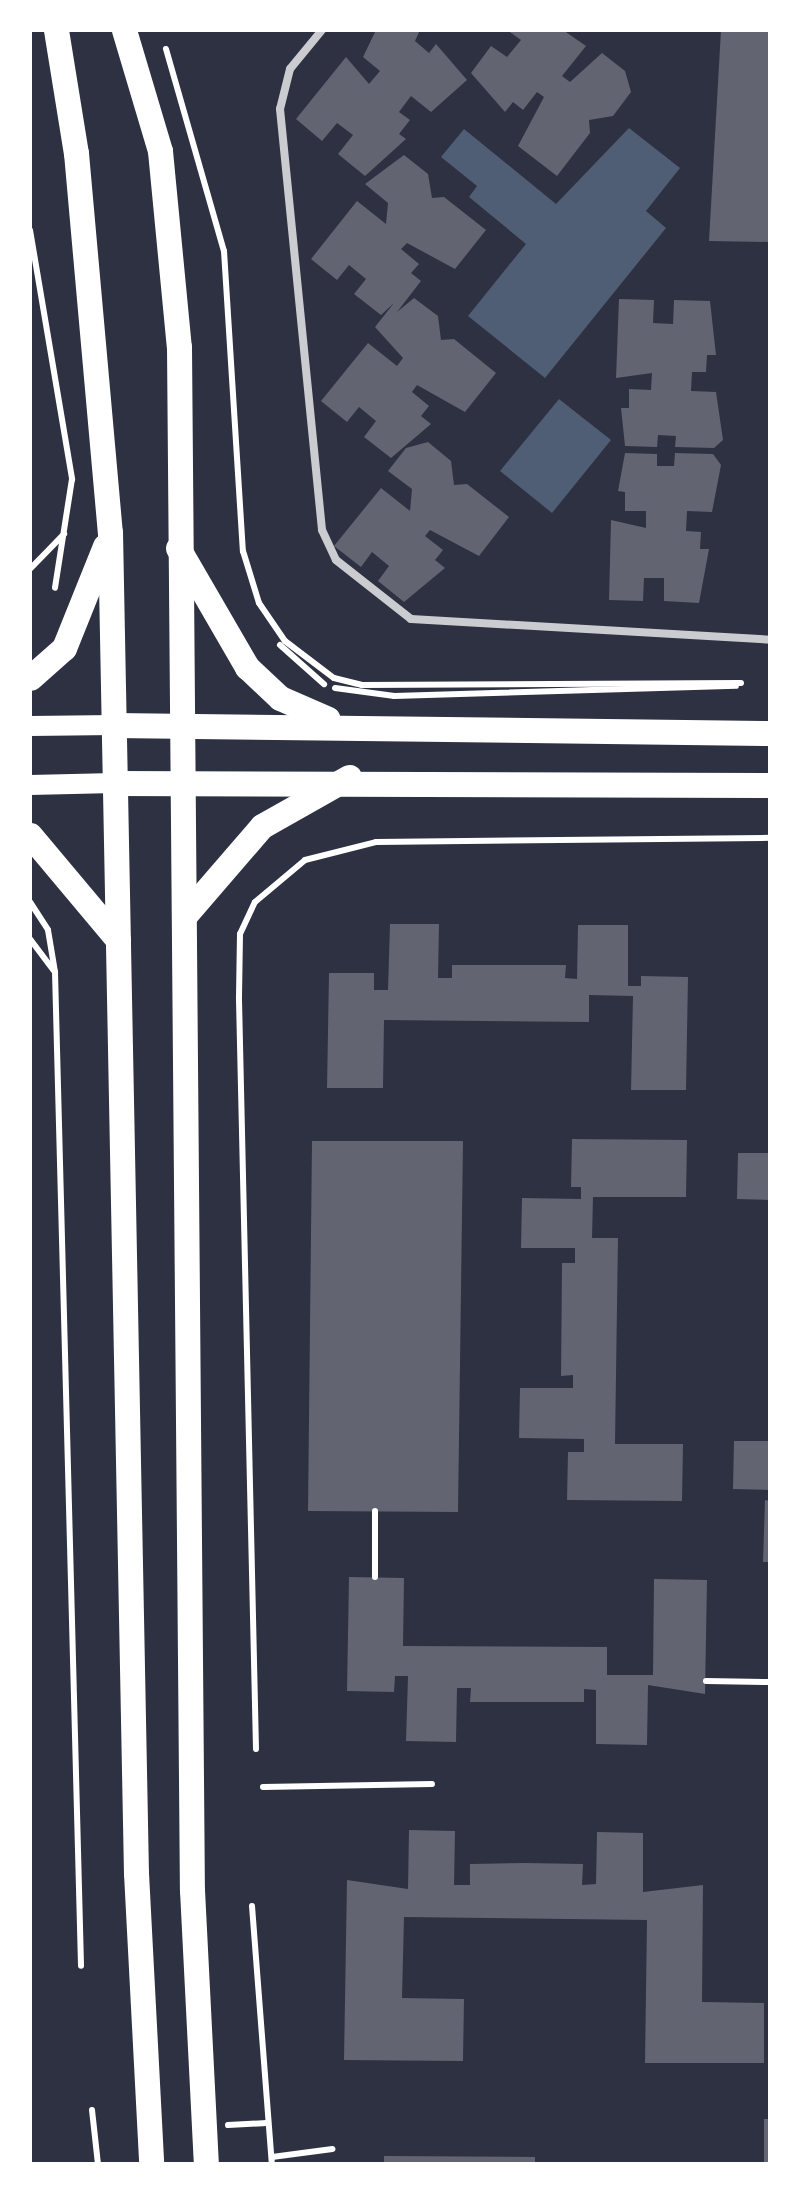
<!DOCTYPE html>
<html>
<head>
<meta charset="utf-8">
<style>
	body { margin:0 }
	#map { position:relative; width:800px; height:2194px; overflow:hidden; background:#2d3142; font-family:Karla,sans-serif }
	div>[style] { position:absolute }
	.water>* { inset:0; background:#4f5d75 }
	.building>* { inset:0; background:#626471 }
	.path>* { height:6px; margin:-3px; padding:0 3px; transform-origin:3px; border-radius:3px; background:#fff }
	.service>* { height:8px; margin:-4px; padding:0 4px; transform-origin:4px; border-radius:4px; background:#caccd0 }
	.secondary>* { height:20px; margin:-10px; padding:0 10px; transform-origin:10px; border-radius:10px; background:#fff }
	.primary>* { height:25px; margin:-12.5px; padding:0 12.5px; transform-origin:12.5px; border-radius:12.5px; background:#fff }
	span { translate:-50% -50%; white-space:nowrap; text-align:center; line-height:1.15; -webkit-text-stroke:10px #fff; paint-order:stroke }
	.frame { position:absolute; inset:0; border:32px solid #fff; pointer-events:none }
</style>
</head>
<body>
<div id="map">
	<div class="water">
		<div style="clip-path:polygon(629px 128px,680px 168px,646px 211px,666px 228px,545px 378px,468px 316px,526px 244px,469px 197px,477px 186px,441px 157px,464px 129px,556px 204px)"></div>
		<div style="clip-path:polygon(559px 399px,611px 440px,552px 513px,500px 471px)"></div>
	</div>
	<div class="building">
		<div style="clip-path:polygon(376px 30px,420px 30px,415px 41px,429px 53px,436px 44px,467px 80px,431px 112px,411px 96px,399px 112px,410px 120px,399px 134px,406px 139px,365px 176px,338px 154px,353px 135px,337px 123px,322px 141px,296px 119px,346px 57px,369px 84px,380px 71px,363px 57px)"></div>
		<div style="clip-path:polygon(507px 30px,563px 30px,586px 46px,562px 76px,570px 82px,602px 53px,625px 71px,631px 92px,613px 116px,589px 120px,590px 133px,557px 176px,518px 146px,544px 97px,537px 92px,523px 110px,513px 102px,505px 112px,471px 73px,491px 46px,507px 57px,521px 40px)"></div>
		<div style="clip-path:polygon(721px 30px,770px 30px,770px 242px,709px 241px)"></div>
		<div style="clip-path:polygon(404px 155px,428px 174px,432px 198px,444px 197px,486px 230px,455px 269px,407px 243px,401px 249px,419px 264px,411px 273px,421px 281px,397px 312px,414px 298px,438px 316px,441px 340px,454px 339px,496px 373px,465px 412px,417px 385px,412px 392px,429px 406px,421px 416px,431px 424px,391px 458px,364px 437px,376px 421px,359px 407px,347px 422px,321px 401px,368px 343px,397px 366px,403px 358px,375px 327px,394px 303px,381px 315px,354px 294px,366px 279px,349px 265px,337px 280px,311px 259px,357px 201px,386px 224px,388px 203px,365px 184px)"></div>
		<div style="clip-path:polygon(619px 299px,654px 300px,653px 323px,673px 324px,674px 300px,710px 301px,716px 355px,707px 355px,706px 372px,692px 372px,691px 391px,716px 392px,723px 440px,714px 448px,675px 447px,676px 436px,658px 435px,657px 447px,625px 446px,621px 408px,629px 408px,629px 389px,651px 390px,652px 373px,616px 378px)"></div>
		<div style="clip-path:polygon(428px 442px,451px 461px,454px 485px,467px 484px,509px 517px,479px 556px,430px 530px,425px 536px,443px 550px,435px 560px,445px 568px,404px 602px,378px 581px,389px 566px,372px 552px,361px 567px,334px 546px,381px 488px,410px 511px,412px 489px,388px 471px,406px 448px)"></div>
		<div style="clip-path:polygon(625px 453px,657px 454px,657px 466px,674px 466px,675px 453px,713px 454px,721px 465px,712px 512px,687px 511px,686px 531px,701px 532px,700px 549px,709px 549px,699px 603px,664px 601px,664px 578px,644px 578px,643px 601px,609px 600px,611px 520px,646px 528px,646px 511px,625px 511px,625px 492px,618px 491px)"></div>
		<div style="clip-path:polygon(390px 924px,439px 924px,438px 978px,452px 978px,452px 965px,566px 965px,565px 978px,577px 979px,578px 925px,628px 925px,628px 986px,641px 986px,641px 976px,688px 977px,686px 1090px,631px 1090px,633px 996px,589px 995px,589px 1022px,384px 1020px,383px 1088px,327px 1088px,329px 973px,374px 973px,374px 990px,388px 990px)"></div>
		<div style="clip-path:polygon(572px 1139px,687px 1140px,686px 1197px,593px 1197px,592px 1238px,618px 1238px,615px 1444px,683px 1444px,682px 1501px,567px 1500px,568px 1452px,584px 1452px,584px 1439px,519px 1438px,520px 1388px,573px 1388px,573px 1375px,561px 1376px,562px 1263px,575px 1263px,575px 1248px,521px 1248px,522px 1198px,581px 1199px,581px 1187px,571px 1187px)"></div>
		<div style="clip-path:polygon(312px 1141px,463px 1141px,458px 1512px,308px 1511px)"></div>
		<div style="clip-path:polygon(738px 1153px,770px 1153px,770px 1200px,737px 1199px)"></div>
		<div style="clip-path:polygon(734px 1441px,770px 1441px,770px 1490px,733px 1489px)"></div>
		<div style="clip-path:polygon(765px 1500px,770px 1501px,770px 1562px,763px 1562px)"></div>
		<div style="clip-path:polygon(349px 1577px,404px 1578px,403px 1646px,607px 1647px,607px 1675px,653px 1675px,654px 1579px,707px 1580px,705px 1694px,648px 1685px,647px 1745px,596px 1744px,596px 1690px,584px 1689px,584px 1702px,470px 1702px,471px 1688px,457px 1688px,456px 1742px,406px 1741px,408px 1676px,395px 1676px,394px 1692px,347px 1691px)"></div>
		<div style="clip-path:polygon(409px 1830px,455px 1831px,454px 1885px,470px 1885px,470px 1864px,525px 1863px,583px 1864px,582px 1885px,596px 1884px,597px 1832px,643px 1833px,643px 1892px,703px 1885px,702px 2002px,764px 2003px,764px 2063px,645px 2063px,647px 1920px,404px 1917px,402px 1998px,464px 1999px,463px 2061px,344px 2060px,347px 1880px,408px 1889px)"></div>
		<div style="clip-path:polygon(764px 2119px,770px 2119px,770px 2164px,764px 2164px)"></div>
		<div style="clip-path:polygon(384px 2156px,535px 2157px,535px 2164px,384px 2164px)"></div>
	</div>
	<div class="path">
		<div style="left:166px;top:49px;width:210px;rotate:74deg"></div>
		<div style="left:224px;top:251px;width:301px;rotate:86.4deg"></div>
		<div style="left:243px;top:551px;width:54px;rotate:72.9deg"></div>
		<div style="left:259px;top:603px;width:46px;rotate:55.6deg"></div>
		<div style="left:285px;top:641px;width:61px;rotate:37.1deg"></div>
		<div style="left:334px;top:678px;width:29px;rotate:14deg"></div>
		<div style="left:362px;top:685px;width:379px;rotate:-0.3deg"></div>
		<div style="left:30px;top:230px;width:253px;rotate:80.4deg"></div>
		<div style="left:72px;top:479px;width:110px;rotate:98.9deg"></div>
		<div style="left:30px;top:569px;width:49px;rotate:-45.8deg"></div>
		<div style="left:280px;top:645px;width:59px;rotate:41.6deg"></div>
		<div style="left:335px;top:688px;width:60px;rotate:7.7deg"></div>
		<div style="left:394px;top:696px;width:342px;rotate:-1.7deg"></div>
		<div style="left:30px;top:902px;width:33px;rotate:57deg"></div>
		<div style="left:48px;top:930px;width:43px;rotate:80.5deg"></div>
		<div style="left:55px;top:972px;width:994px;rotate:88.5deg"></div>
		<div style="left:30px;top:939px;width:40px;rotate:53deg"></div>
		<div style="left:375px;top:1577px;width:66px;rotate:-90deg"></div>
		<div style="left:706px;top:1681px;width:64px;rotate:0.9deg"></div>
		<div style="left:256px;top:1749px;width:752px;rotate:-91.3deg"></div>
		<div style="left:239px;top:997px;width:63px;rotate:-89.1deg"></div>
		<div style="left:240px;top:934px;width:35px;rotate:-65deg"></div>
		<div style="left:255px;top:902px;width:65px;rotate:-40deg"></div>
		<div style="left:305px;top:860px;width:73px;rotate:-14.2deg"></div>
		<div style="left:376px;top:842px;width:394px;rotate:-0.6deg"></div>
		<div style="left:263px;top:1787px;width:169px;rotate:-1deg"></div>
		<div style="left:252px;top:1906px;width:259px;rotate:85.6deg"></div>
		<div style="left:92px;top:2110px;width:54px;rotate:83.7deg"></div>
		<div style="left:228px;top:2125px;width:39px;rotate:-3deg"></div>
		<div style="left:272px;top:2157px;width:61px;rotate:-7.6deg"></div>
	</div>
	<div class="service">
		<div style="left:322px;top:30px;width:50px;rotate:129.4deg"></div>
		<div style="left:290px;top:69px;width:41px;rotate:104deg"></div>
		<div style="left:280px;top:109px;width:423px;rotate:84.3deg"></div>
		<div style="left:322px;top:530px;width:33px;rotate:65deg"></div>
		<div style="left:336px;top:560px;width:95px;rotate:38.2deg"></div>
		<div style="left:411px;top:619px;width:360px;rotate:3.3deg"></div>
	</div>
	<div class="secondary">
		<div style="left:30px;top:726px;width:84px;rotate:-0.7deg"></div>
		<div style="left:30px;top:785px;width:85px;rotate:-1.3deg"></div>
	</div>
	<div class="primary">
		<div style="left:56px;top:30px;width:125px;rotate:80.8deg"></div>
		<div style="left:76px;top:153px;width:381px;rotate:84.9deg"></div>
		<div style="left:110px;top:532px;width:1341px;rotate:88.89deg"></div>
		<div style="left:136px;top:1873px;width:291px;rotate:87deg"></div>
		<div style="left:124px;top:30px;width:126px;rotate:73.4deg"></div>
		<div style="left:160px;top:151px;width:197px;rotate:84.5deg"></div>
		<div style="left:179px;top:347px;width:1543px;rotate:89.52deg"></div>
		<div style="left:192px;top:1890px;width:274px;rotate:87.1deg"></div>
		<div style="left:178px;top:548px;width:138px;rotate:59.9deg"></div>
		<div style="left:247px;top:667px;width:45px;rotate:43.2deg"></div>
		<div style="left:280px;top:698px;width:52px;rotate:23.6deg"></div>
		<div style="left:30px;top:678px;width:45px;rotate:-41.4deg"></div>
		<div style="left:64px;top:648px;width:110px;rotate:-68.1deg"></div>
		<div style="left:114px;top:725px;width:656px;rotate:0.7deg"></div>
		<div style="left:115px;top:783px;width:655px;rotate:0.17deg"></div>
		<div style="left:30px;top:835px;width:137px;rotate:50deg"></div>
		<div style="left:186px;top:914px;width:116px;rotate:-49.2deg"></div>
		<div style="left:262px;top:826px;width:100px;rotate:-29.4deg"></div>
	</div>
	<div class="frame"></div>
</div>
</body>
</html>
